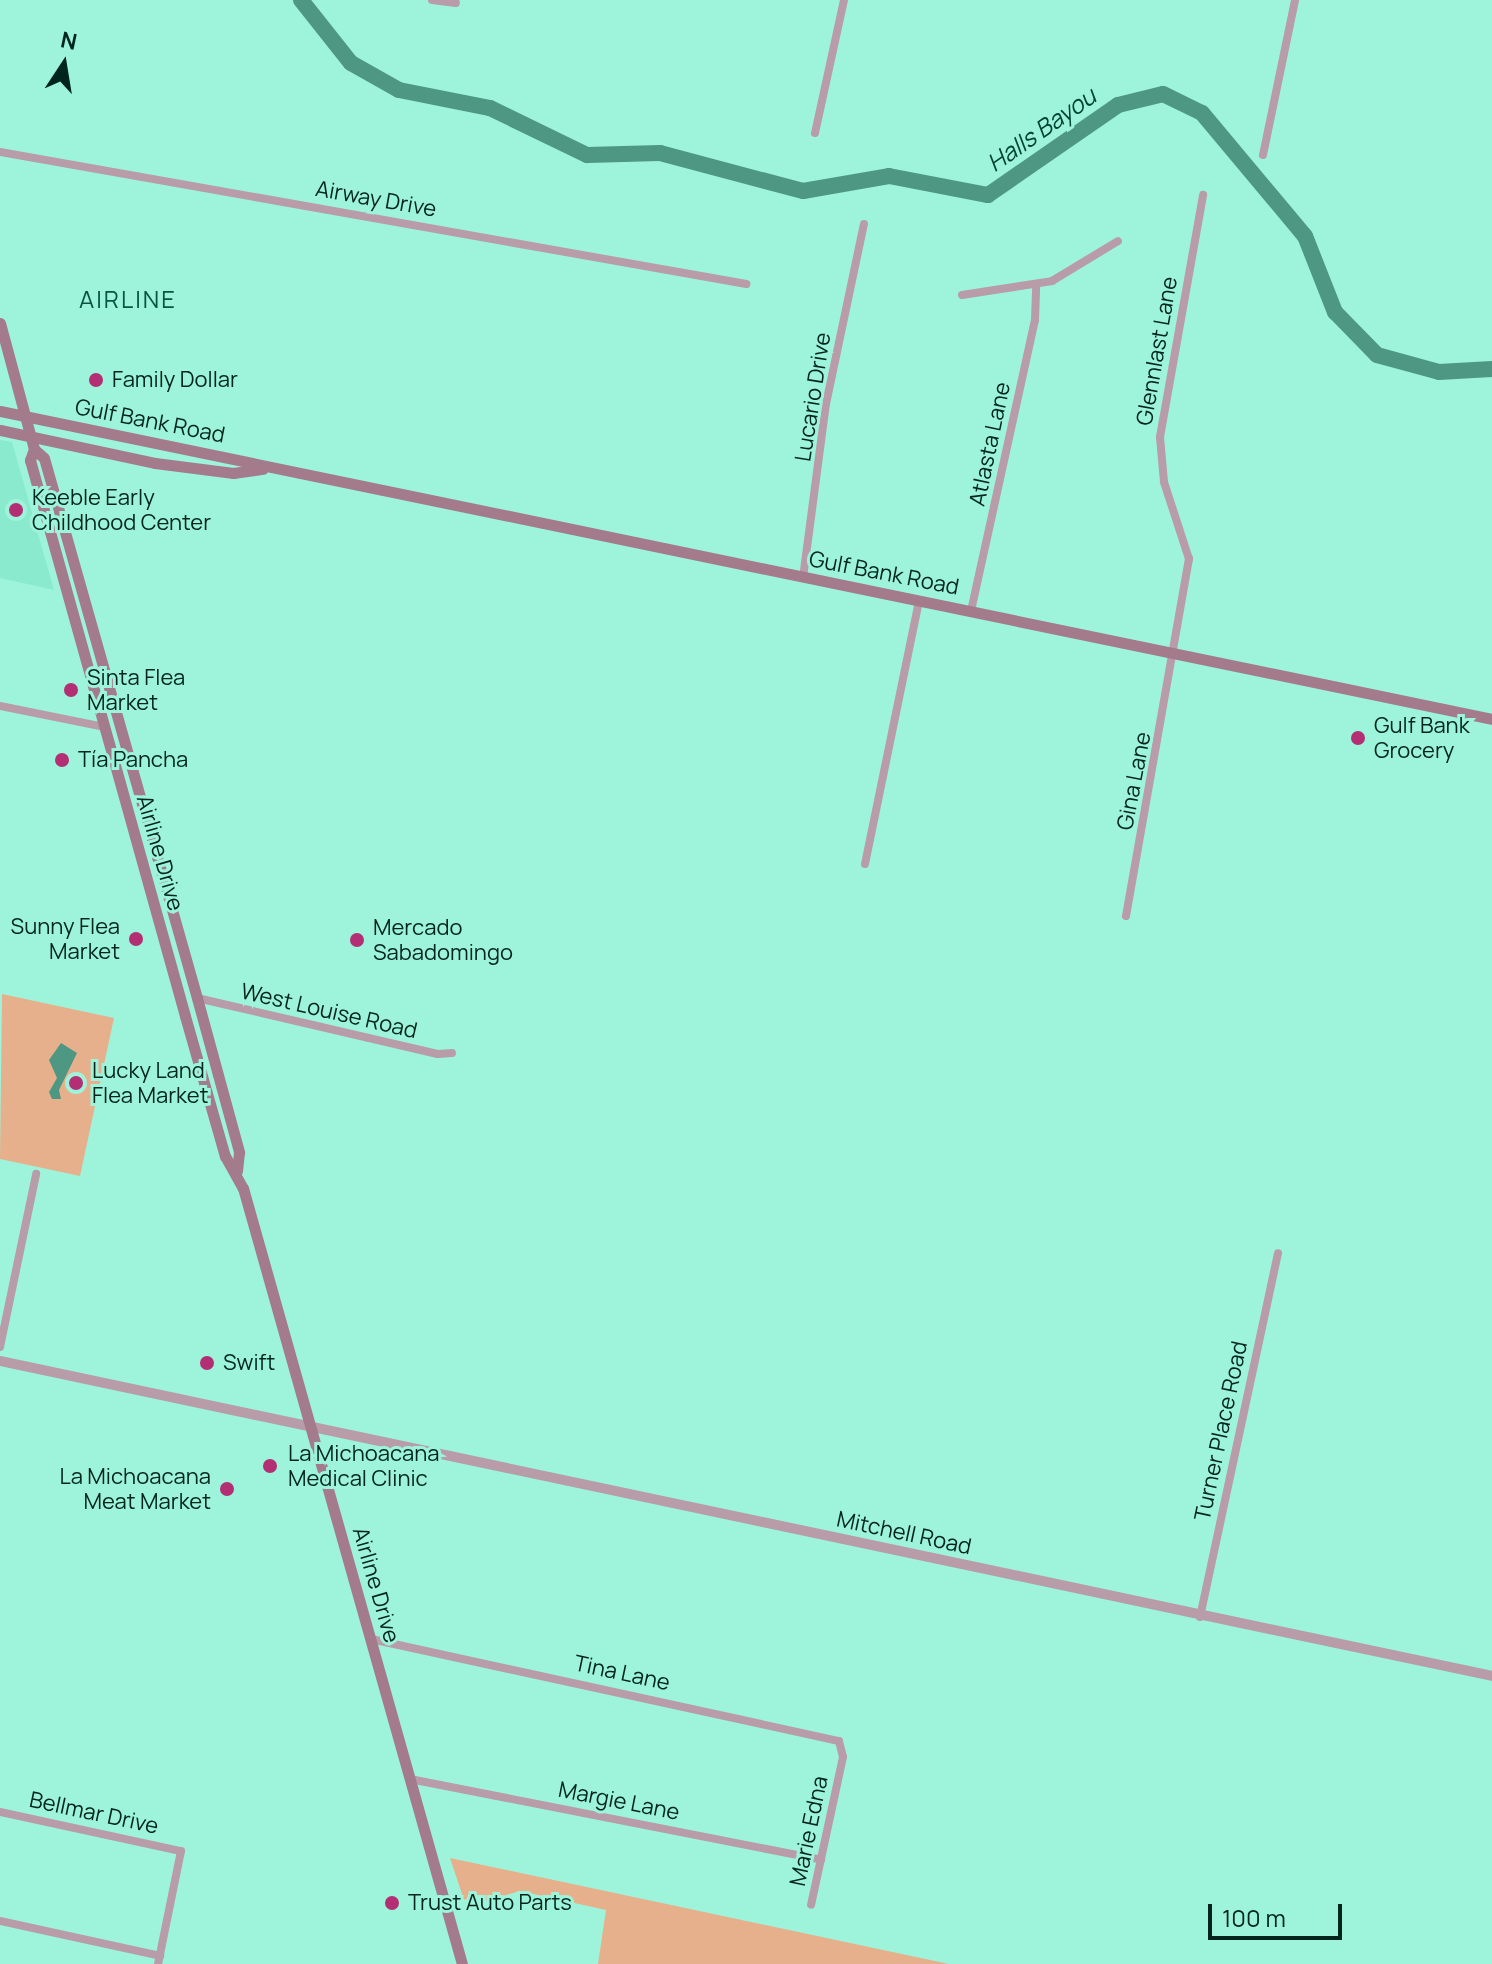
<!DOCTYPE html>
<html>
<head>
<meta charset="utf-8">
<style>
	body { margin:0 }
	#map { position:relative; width:1492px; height:1964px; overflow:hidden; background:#9ef4da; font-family:Manrope,sans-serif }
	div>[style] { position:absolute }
	.built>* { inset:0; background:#89eace }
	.green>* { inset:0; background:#e7b08c }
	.water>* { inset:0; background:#4d9783 }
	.river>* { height:16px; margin:-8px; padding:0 8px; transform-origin:8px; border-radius:8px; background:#4d9783 }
	.minor>* { height:8px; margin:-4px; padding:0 4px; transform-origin:4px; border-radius:4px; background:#b89ca7 }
	.tertiary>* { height:10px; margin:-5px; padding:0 5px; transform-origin:5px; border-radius:5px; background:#b89ca7 }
	.secondary>* { height:11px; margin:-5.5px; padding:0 5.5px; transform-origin:5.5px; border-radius:5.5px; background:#a47b8b }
	.dots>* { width:22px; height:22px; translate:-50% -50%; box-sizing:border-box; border:4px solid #9ef4da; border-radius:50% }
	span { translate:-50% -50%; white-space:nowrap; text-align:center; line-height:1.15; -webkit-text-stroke:6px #9ef4da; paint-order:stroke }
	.street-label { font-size:22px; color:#00251c }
	.poi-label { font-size:22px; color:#00251c }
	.left { translate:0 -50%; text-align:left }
	.right { translate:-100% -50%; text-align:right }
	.water-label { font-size:24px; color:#004335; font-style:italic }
	.neighbourhood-label { font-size:24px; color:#095444; letter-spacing:2px }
	.north { position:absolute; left:24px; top:24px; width:80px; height:80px; -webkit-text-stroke:6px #9ef4da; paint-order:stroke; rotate:12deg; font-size:22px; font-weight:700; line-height:32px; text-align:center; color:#00251c }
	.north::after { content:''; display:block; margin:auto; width:28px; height:36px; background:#00251c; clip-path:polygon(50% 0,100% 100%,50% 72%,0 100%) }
	.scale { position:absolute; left:1208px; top:1904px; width:134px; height:36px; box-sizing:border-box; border:4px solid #00251c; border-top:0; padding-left:10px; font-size:24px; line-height:28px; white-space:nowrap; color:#00251c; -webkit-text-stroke:6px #9ef4da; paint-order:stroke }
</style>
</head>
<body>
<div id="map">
	<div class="built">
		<div style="clip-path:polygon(0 440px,12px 442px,54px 590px,0 578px)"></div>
	</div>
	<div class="green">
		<div style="clip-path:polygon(2px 994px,114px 1018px,80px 1176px,0 1159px)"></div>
		<div style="clip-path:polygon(450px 1858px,949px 1964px,598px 1964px,606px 1910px,520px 1891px,486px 1901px,478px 1895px,464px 1900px)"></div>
	</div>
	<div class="water">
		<div style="clip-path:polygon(61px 1043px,77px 1053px,59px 1090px,61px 1099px,52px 1099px,49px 1092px,57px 1078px,49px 1060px)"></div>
	</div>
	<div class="river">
		<div style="left:301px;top:0;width:80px;rotate:51.6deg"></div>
		<div style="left:351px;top:63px;width:55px;rotate:29.4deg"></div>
		<div style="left:399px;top:90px;width:93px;rotate:11.2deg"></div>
		<div style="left:490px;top:108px;width:108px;rotate:25.9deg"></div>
		<div style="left:587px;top:155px;width:73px;rotate:-1.6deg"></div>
		<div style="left:660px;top:153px;width:148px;rotate:14.9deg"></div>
		<div style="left:803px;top:191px;width:87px;rotate:-9.9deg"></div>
		<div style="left:889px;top:176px;width:101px;rotate:10.9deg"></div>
		<div style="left:988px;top:195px;width:158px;rotate:-34.7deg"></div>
		<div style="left:1118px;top:105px;width:46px;rotate:-13.7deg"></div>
		<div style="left:1163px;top:94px;width:43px;rotate:26deg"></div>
		<div style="left:1202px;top:113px;width:160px;rotate:50.1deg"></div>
		<div style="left:1305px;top:236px;width:82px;rotate:68.5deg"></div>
		<div style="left:1335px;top:312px;width:60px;rotate:45.7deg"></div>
		<div style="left:1377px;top:355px;width:64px;rotate:15.3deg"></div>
		<div style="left:1439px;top:372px;width:53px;rotate:-3.2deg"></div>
	</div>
	<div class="minor">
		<div style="left:432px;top:0;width:24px;rotate:7deg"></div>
		<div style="left:815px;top:133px;width:136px;rotate:-77.7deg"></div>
		<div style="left:0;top:152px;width:758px;rotate:10.03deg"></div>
		<div style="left:1263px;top:155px;width:158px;rotate:-78.3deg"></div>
		<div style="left:962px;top:295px;width:91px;rotate:-8.8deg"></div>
		<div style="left:1052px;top:281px;width:77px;rotate:-31.2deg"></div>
		<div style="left:803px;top:578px;width:176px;rotate:-82.5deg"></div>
		<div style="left:826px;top:404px;width:184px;rotate:-78.1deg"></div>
		<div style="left:971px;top:611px;width:298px;rotate:-77.6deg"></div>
		<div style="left:1035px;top:320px;width:36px;rotate:-88deg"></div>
		<div style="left:0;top:706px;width:106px;rotate:11.4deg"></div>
		<div style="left:865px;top:864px;width:268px;rotate:-78.4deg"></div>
		<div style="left:1126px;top:916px;width:363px;rotate:-80deg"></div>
		<div style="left:1189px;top:559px;width:81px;rotate:-108deg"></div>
		<div style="left:1164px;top:482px;width:45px;rotate:-95.1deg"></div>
		<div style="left:1160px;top:437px;width:246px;rotate:-79.9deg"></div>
		<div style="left:197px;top:998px;width:247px;rotate:13.1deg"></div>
		<div style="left:438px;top:1054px;width:14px;rotate:-4deg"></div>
		<div style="left:0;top:1347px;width:177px;rotate:-78.2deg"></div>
		<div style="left:1200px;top:1617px;width:372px;rotate:-77.9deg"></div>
		<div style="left:371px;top:1639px;width:479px;rotate:12.3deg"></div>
		<div style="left:839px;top:1741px;width:16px;rotate:76deg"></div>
		<div style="left:843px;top:1757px;width:151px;rotate:102.2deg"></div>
		<div style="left:410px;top:1779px;width:419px;rotate:11.1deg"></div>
		<div style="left:0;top:1812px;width:185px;rotate:12.2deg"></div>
		<div style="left:181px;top:1851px;width:115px;rotate:101.5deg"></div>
		<div style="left:0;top:1921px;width:164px;rotate:12.3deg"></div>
	</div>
	<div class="tertiary">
		<div style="left:0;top:1361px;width:1525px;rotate:11.92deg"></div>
	</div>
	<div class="secondary">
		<div style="left:0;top:323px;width:131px;rotate:74.9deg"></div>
		<div style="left:34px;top:449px;width:13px;rotate:42deg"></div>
		<div style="left:44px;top:458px;width:561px;rotate:74.18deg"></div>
		<div style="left:197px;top:998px;width:160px;rotate:74.7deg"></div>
		<div style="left:239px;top:1152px;width:19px;rotate:96deg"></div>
		<div style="left:0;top:411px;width:1523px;rotate:11.66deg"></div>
		<div style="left:0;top:430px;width:158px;rotate:12deg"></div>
		<div style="left:155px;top:463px;width:79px;rotate:7.3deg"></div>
		<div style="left:233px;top:473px;width:30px;rotate:-8deg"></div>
		<div style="left:34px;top:449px;width:12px;rotate:110deg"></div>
		<div style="left:30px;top:460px;width:577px;rotate:74.42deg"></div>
		<div style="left:185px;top:1016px;width:146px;rotate:74.1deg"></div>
		<div style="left:225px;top:1156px;width:37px;rotate:61deg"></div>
		<div style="left:243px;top:1188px;width:806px;rotate:74.24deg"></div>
	</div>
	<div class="dots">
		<div style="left:96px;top:380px;background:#b32e73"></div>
		<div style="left:16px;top:510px;background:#b32e73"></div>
		<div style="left:71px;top:690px;background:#b32e73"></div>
		<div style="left:1358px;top:738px;background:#b32e73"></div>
		<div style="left:62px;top:760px;background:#b32e73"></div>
		<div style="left:136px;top:939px;background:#b32e73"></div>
		<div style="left:357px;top:940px;background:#b32e73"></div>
		<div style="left:76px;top:1083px;background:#b32e73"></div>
		<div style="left:207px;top:1363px;background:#b32e73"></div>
		<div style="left:270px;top:1466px;background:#b32e73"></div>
		<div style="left:227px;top:1489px;background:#b32e73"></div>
		<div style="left:392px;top:1903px;background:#b32e73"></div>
	</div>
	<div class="street-label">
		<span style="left:376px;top:199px;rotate:10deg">Airway Drive</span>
		<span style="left:1157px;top:351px;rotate:-80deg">Glennlast Lane</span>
		<span style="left:813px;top:397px;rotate:-81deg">Lucario Drive</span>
		<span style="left:150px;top:421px;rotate:11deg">Gulf Bank Road</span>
		<span style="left:990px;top:444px;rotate:-78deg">Atlasta Lane</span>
		<span style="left:884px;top:573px;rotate:11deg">Gulf Bank Road</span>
		<span style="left:1134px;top:781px;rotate:-79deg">Gina Lane</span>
		<span style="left:160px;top:853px;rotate:74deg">Airline Drive</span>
		<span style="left:329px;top:1011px;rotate:13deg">West Louise Road</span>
		<span style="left:1221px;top:1431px;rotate:-78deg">Turner Place Road</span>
		<span style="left:904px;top:1533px;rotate:12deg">Mitchell Road</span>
		<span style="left:376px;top:1585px;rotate:74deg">Airline Drive</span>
		<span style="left:622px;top:1673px;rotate:12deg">Tina Lane</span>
		<span style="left:619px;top:1801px;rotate:11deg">Margie Lane</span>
		<span style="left:94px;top:1813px;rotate:12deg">Bellmar Drive</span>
		<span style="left:809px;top:1831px;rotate:-78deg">Marie Edna</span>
	</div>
	<div class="poi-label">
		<span class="left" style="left:112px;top:380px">Family Dollar</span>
		<span class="left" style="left:32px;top:510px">Keeble Early<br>Childhood Center</span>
		<span class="left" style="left:87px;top:690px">Sinta Flea<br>Market</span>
		<span class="left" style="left:1374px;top:738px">Gulf Bank<br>Grocery</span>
		<span class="left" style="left:78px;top:760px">Tía Pancha</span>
		<span class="right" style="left:120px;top:939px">Sunny Flea<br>Market</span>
		<span class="left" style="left:373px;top:940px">Mercado<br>Sabadomingo</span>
		<span class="left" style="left:92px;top:1083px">Lucky Land<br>Flea Market</span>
		<span class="left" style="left:223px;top:1363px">Swift</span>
		<span class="left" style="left:288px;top:1466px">La Michoacana<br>Medical Clinic</span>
		<span class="right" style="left:211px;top:1489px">La Michoacana<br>Meat Market</span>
		<span class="left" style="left:408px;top:1903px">Trust Auto Parts</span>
	</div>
	<div class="water-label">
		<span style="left:1041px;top:129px;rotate:-35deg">Halls Bayou</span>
	</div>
	<div class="neighbourhood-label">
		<span style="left:128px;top:299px">AIRLINE</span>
	</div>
	<div class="north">N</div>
	<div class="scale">100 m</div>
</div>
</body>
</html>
